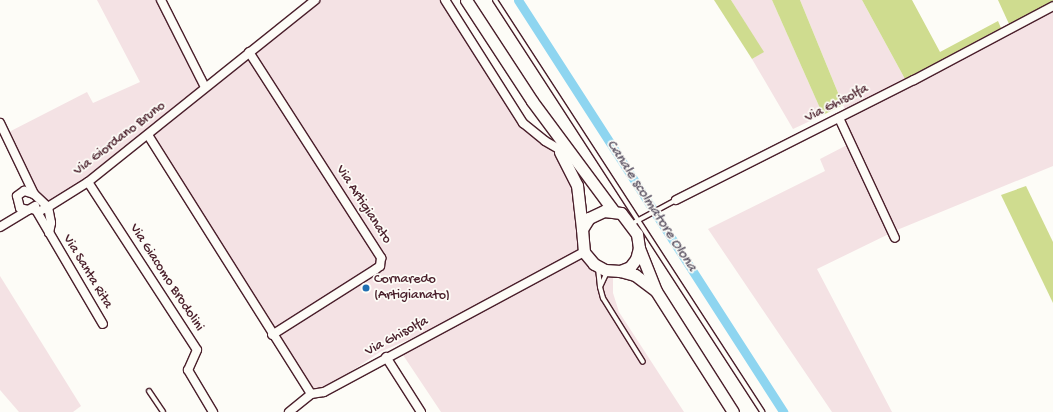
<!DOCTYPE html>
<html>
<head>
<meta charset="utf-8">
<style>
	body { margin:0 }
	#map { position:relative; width:1053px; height:412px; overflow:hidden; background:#fdfcf7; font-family:"Gochi Hand",sans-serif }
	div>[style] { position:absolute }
	.built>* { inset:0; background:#f4e2e4 }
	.green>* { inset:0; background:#cfdc8f }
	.canal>* { height:9px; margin:-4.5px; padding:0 4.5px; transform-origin:4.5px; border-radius:4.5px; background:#8ed5f0 }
	.roads { filter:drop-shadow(1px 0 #4a1f2b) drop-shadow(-1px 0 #4a1f2b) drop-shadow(0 1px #4a1f2b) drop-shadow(0 -1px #4a1f2b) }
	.service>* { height:4px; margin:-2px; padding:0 2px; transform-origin:2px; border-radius:2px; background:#fdfcf7 }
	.minor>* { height:8px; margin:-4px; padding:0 4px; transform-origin:4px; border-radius:4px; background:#fdfcf7 }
	.secondary>* { height:11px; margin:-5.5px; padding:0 5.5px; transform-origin:5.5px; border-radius:5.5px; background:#fdfcf7 }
	.dots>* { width:11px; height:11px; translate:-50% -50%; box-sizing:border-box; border:2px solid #fdfcf7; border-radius:50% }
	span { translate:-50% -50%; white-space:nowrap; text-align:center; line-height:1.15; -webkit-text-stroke:3.5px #fdfcf7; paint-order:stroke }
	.street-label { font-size:14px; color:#4a1f2b }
	.poi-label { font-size:14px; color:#4a1f2b }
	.left { translate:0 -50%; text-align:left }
	.water-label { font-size:15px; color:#5e5666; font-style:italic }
</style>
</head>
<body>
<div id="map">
	<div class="built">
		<div style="clip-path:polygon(97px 0,161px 0,205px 87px,315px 0,445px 0,523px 122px,552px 146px,569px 167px,584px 252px,431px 330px,380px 352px,326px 388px,311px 394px,144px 137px,48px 207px,43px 204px,5px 134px,87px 92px,93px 103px,140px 82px)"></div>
		<div style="clip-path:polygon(731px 0,772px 0,823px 115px,793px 129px,752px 59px,763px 52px)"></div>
		<div style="clip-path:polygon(800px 0,862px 0,905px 79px,1053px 1px,1053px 166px,897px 230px,817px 269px,892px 412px,832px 412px,708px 229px,825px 171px,820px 159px,847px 145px,837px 123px,848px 117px)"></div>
		<div style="clip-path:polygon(582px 258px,602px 274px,613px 277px,613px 293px,619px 312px,684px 412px,441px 412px,403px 355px)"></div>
		<div style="clip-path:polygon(0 276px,81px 406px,73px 412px,19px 412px,0 390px)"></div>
	</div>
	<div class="green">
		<div style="clip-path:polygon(714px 0,731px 0,764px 52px,752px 59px)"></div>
		<div style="clip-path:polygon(772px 0,800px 0,843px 105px,823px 115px)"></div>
		<div style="clip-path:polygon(862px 0,912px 0,940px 52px,998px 21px,1001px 28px,905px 79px)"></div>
		<div style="clip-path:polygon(998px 0,1053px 0,1053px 1px,1009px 24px)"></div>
		<div style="clip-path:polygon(1026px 186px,1053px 242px,1053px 303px,1001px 195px)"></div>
	</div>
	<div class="canal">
		<div style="left:518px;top:0;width:490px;rotate:57.2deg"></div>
	</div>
	<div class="roads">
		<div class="service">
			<div style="left:495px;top:0;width:491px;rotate:57deg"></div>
			<div style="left:635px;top:222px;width:47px;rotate:-28.2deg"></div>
			<div style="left:598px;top:268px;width:19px;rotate:84deg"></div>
			<div style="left:600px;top:287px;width:17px;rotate:-65deg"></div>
			<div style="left:600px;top:287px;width:11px;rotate:75deg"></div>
			<div style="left:603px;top:298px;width:75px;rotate:58deg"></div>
			<div style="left:149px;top:391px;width:25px;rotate:56deg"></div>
		</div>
		<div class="minor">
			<div style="left:161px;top:0;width:97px;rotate:63.2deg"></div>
			<div style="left:445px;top:0;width:146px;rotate:57.6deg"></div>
			<div style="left:523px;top:123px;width:28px;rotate:39deg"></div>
			<div style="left:545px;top:141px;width:16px;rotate:30deg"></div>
			<div style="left:249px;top:52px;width:245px;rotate:57.3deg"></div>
			<div style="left:381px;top:258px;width:8px;rotate:97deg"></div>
			<div style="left:380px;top:266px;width:5px;rotate:143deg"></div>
			<div style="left:376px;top:269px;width:123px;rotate:147.6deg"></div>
			<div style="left:839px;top:118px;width:132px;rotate:65deg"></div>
			<div style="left:0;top:123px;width:79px;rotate:64.4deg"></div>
			<div style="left:34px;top:194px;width:19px;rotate:43deg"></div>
			<div style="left:148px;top:135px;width:306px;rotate:57.8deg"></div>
			<div style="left:88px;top:182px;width:200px;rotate:57deg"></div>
			<div style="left:197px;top:350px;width:22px;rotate:114deg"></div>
			<div style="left:188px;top:370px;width:49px;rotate:59.2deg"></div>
			<div style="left:676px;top:200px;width:267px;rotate:-26.8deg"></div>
			<div style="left:914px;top:80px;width:157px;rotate:-28deg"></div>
			<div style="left:48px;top:207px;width:16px;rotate:79deg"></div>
			<div style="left:51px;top:223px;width:10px;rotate:101deg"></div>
			<div style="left:32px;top:209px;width:8px;rotate:14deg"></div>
			<div style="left:40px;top:211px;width:9px;rotate:-27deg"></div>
			<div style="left:48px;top:207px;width:47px;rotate:-32deg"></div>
			<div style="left:88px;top:182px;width:291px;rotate:-38.7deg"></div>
			<div style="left:28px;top:210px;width:8px;rotate:-166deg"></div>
			<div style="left:20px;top:208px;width:12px;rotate:-104deg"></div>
			<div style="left:17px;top:196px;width:9px;rotate:-36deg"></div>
			<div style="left:24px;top:191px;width:10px;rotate:17deg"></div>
			<div style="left:36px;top:210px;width:132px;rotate:59.6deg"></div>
			<div style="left:0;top:227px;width:41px;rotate:-31deg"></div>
			<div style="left:386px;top:357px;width:65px;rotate:57.5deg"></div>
			<div style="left:289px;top:412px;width:28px;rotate:-39deg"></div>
			<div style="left:311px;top:394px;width:13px;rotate:-9deg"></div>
			<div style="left:324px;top:392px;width:295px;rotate:-28.3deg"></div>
		</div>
		<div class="secondary">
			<div style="left:466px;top:0;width:121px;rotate:56.8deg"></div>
			<div style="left:532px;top:101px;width:136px;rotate:53.4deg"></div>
			<div style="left:560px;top:152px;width:37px;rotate:63deg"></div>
			<div style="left:577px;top:185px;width:44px;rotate:83.5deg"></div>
			<div style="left:604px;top:211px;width:17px;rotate:7deg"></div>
			<div style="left:621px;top:213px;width:26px;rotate:53deg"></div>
			<div style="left:637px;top:234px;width:14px;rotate:82deg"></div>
			<div style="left:639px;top:248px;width:11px;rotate:105deg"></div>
			<div style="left:636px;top:259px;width:10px;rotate:127deg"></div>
			<div style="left:630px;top:267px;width:11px;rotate:158deg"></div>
			<div style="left:620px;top:271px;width:15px;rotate:-176deg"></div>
			<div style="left:605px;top:270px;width:13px;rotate:-151deg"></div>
			<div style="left:594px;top:264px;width:16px;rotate:-130deg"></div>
			<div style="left:584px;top:252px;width:23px;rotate:-95deg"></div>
			<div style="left:582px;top:229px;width:13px;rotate:-58deg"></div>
			<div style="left:589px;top:218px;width:17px;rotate:-25deg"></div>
			<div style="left:639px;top:248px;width:46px;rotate:68.4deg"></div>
			<div style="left:656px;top:291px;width:143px;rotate:57.5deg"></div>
			<div style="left:620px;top:271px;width:16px;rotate:15deg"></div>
			<div style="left:635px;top:275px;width:25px;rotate:37deg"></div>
		</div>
	</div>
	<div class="dots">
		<div style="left:366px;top:288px;background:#1f6fb2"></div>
	</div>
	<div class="street-label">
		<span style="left:837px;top:104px;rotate:-27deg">Via Ghisolfa</span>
		<span style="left:120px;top:139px;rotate:-38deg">Via Giordano Bruno</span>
		<span style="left:363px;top:205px;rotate:57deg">Via Artigianato</span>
		<span style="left:87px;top:272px;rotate:59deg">Via Santa Rita</span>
		<span style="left:166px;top:278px;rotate:57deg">Via Giacomo Brodolini</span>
		<span style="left:397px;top:337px;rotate:-28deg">Via Ghisolfa</span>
	</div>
	<div class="poi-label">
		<span class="left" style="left:374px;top:288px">Cornaredo<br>(Artigianato)</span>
	</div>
	<div class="water-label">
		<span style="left:651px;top:206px;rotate:57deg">Canale scolmatore Olona</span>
	</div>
</div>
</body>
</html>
